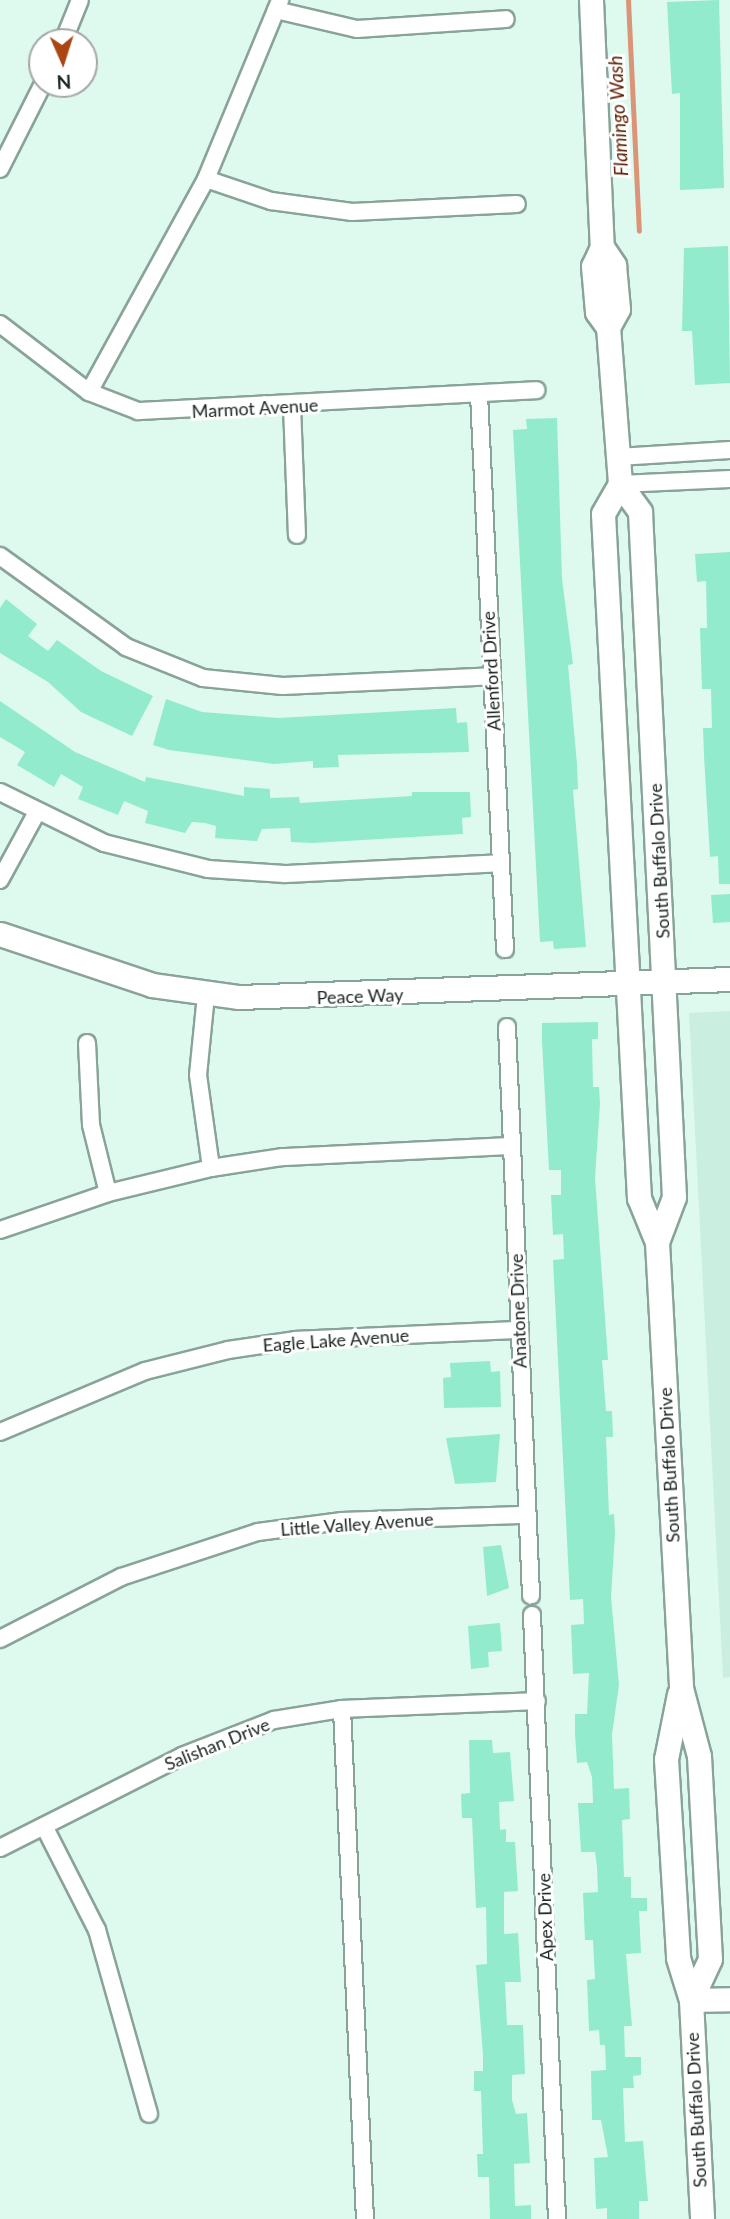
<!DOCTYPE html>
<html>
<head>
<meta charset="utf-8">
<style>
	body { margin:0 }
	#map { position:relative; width:730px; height:2219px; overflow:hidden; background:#defaef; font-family:Lato,sans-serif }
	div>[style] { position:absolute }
	.built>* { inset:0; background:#caefe1 }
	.stream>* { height:5px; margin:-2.5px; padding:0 2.5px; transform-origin:2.5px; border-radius:2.5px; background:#db9478 }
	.building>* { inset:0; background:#92ebcd }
	.roads { filter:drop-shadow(2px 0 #89a39a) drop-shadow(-2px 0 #89a39a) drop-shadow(0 2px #89a39a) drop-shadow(0 -2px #89a39a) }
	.street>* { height:16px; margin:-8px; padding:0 8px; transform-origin:8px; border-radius:8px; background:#fff }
	.secondary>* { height:23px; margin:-11.5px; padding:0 11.5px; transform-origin:11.5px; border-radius:11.5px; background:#fff }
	span { translate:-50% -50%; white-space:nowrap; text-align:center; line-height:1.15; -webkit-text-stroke:6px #fff; paint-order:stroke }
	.street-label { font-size:18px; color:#1a2421 }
	.water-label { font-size:19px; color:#5c1d00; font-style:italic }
	.north { position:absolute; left:28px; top:28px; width:70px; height:70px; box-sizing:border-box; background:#fff; border:2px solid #a3a7a6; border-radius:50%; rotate:177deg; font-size:19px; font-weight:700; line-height:28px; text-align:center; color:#1a2421 }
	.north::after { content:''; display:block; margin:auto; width:24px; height:32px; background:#ab4614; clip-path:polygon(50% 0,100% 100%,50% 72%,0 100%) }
</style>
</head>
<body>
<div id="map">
	<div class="built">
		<div style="clip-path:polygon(730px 1011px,730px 1677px,723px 1678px,689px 1013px)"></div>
	</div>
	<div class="stream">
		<div style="left:628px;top:0;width:231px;rotate:87.3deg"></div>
	</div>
	<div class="building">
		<div style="clip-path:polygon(719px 0,724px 188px,680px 190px,680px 93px,672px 94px,667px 2px)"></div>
		<div style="clip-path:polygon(728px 246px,730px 383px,695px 385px,692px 331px,682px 331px,684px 248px)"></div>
		<div style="clip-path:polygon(557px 418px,562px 579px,573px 664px,568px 665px,577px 764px,578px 789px,573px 790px,586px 947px,554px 949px,553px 941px,540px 942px,513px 430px,527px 429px,526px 419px)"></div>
		<div style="clip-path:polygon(730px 552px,730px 884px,719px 884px,718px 856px,710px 857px,704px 756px,703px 728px,712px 728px,711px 689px,702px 689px,700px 628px,707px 628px,706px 581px,697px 582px,695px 554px)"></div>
		<div style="clip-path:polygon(6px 599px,37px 624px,28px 636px,48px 651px,57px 640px,101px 671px,153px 696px,132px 736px,81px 712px,48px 682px,0 653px,0 608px)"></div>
		<div style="clip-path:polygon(166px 699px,202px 712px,278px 718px,456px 708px,457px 723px,467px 722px,469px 752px,338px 755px,339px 767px,313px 768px,313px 761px,274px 764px,169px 750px,153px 745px)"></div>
		<div style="clip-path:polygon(0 701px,75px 752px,145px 782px,146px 777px,244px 796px,244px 787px,270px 789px,270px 798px,299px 797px,300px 803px,412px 796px,412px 792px,470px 792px,471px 817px,462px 818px,463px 834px,313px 843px,291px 842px,290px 828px,262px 829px,257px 841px,215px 838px,216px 826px,205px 823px,192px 822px,185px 833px,145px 823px,148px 811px,124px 801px,118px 815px,78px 799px,83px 787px,61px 774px,54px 787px,17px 765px,25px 752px,0 737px)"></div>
		<div style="clip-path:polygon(730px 894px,730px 922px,713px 923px,711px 895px)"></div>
		<div style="clip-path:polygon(598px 1022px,598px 1039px,592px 1039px,593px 1087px,599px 1087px,600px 1104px,595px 1178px,608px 1360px,602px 1360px,606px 1411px,612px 1411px,613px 1437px,606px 1437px,609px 1515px,614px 1514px,615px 1533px,611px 1597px,619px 1685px,612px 1734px,614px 1789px,629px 1788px,630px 1819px,622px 1820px,624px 1877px,631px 1877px,631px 1898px,647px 1898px,647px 1911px,639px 1911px,641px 1953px,626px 1954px,632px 2026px,624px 2026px,625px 2057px,641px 2057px,641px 2075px,633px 2076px,634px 2088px,623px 2088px,625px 2142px,643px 2141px,648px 2201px,639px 2201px,639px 2219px,607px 2219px,607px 2208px,596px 2209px,594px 2158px,608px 2157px,601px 2120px,592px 2120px,591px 2071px,606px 2070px,605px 2045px,600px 2045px,599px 2030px,589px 2031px,587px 1980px,595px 1979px,593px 1940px,585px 1940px,583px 1893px,598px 1892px,597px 1867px,595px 1852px,581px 1852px,578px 1803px,593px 1803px,592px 1777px,587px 1762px,577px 1763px,575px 1734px,575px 1714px,587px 1714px,589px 1673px,573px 1674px,571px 1625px,584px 1624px,583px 1599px,570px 1600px,553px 1260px,564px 1259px,563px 1234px,553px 1235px,551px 1195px,561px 1195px,561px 1170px,549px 1170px,542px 1042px,542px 1023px)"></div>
		<div style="clip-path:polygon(490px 1361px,491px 1372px,500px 1371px,501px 1407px,444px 1408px,443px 1378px,451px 1377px,450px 1363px)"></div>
		<div style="clip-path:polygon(500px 1434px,496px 1482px,455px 1484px,446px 1438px)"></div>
		<div style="clip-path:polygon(501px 1545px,509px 1588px,487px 1596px,483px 1547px)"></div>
		<div style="clip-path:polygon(500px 1623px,502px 1651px,488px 1652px,489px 1667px,471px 1669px,468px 1626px)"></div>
		<div style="clip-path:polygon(469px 1740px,492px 1740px,493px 1753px,510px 1752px,514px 1801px,499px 1802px,500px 1830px,506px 1829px,506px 1842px,515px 1842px,518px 1891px,504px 1892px,504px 1934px,518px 1933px,521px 1982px,505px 1982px,507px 2025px,523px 2025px,525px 2074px,512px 2075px,512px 2100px,516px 2114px,527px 2113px,530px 2163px,514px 2164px,515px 2206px,531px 2205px,531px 2219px,490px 2219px,489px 2177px,478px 2177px,477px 2154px,483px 2154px,481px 2091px,474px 2091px,474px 2071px,483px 2071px,483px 2055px,476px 1965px,487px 1964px,486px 1907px,476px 1908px,472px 1818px,462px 1818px,461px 1794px,470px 1793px)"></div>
	</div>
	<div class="roads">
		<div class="street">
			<div style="left:276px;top:10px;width:83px;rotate:13.2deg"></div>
			<div style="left:357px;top:29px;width:149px;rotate:-3.8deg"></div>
			<div style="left:63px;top:42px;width:45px;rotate:-68deg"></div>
			<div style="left:0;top:169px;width:95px;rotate:-63.2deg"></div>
			<div style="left:206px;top:179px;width:69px;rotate:18.7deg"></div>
			<div style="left:271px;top:201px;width:82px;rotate:7.7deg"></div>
			<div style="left:352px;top:212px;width:165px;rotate:-2.8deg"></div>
			<div style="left:0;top:324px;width:112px;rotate:37.4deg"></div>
			<div style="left:89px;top:392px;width:53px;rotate:21.2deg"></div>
			<div style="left:138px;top:411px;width:399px;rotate:-3deg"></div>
			<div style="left:89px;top:392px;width:243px;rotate:-61.2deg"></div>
			<div style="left:206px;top:179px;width:194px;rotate:-67.5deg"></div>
			<div style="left:479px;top:394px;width:556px;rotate:87.32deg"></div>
			<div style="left:292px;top:406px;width:129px;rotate:87.8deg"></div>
			<div style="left:618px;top:457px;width:112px;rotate:-3.6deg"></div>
			<div style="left:620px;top:484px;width:110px;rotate:-2.6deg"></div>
			<div style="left:0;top:556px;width:155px;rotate:35.8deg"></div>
			<div style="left:126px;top:647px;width:83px;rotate:21.9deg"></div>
			<div style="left:203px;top:678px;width:80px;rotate:5.7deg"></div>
			<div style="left:283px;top:686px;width:209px;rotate:-2.7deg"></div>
			<div style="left:0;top:792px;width:116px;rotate:26.1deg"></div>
			<div style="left:104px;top:843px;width:107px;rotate:14deg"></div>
			<div style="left:208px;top:869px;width:77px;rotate:3.7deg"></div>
			<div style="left:285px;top:874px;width:216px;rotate:-2.9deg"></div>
			<div style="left:0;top:880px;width:75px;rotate:-61.4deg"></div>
			<div style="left:206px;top:995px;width:80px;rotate:95.7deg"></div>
			<div style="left:198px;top:1075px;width:94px;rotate:82deg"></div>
			<div style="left:507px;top:1027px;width:569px;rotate:87.58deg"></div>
			<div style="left:87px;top:1043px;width:82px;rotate:87.2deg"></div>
			<div style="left:91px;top:1125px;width:70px;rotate:76deg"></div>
			<div style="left:0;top:1230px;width:114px;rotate:-18.9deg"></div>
			<div style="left:108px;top:1193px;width:106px;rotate:-13.6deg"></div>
			<div style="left:211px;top:1168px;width:73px;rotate:-8.7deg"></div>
			<div style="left:283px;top:1157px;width:229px;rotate:-2.8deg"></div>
			<div style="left:0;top:1432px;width:157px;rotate:-22.8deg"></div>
			<div style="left:145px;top:1371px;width:86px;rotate:-14.2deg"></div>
			<div style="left:228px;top:1350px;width:69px;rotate:-8.4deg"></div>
			<div style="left:296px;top:1340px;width:223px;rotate:-2.6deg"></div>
			<div style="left:532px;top:1615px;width:605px;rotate:87.63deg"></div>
			<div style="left:0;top:1639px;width:136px;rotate:-27.1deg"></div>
			<div style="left:121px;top:1577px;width:144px;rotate:-18.2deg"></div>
			<div style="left:258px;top:1532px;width:85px;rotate:-7.5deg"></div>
			<div style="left:342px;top:1521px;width:185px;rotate:-1.9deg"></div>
			<div style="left:342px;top:1709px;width:511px;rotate:87.42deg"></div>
			<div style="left:44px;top:1826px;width:117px;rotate:63deg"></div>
			<div style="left:97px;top:1930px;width:191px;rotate:74.2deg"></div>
			<div style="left:0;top:1848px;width:204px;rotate:-26.8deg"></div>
			<div style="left:182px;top:1756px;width:99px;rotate:-21.4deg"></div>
			<div style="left:274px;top:1720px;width:69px;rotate:-9.2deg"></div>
			<div style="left:342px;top:1709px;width:195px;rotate:-2.3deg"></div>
		</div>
		<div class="secondary">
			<div style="left:591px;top:0;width:247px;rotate:87.5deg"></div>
			<div style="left:602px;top:247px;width:21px;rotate:115deg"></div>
			<div style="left:593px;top:266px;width:46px;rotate:85deg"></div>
			<div style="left:597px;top:312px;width:19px;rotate:54deg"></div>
			<div style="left:602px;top:247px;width:22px;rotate:56deg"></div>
			<div style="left:614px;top:265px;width:44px;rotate:84.8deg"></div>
			<div style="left:618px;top:309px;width:21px;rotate:119deg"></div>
			<div style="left:608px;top:327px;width:157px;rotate:85.6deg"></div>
			<div style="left:620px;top:484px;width:34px;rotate:54deg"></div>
			<div style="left:640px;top:512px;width:686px;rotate:87.16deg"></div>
			<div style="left:674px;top:1197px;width:48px;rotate:110.7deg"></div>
			<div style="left:620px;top:484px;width:34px;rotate:120deg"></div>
			<div style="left:603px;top:514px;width:685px;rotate:86.99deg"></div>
			<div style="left:639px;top:1198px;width:48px;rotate:67.8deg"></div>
			<div style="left:657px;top:1242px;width:447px;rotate:86.9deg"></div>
			<div style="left:681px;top:1688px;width:70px;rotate:75.2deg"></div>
			<div style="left:699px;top:1756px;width:203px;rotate:86.9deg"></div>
			<div style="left:710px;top:1959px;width:45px;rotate:114.9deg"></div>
			<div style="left:0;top:934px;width:160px;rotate:18.5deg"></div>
			<div style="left:152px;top:985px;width:88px;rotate:7.9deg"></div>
			<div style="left:239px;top:997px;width:491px;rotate:-2.1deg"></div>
			<div style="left:679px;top:1694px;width:66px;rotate:101.3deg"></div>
			<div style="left:666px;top:1759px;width:199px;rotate:86.5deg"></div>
			<div style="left:678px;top:1958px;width:44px;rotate:72.8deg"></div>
			<div style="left:691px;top:2000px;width:219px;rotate:87.1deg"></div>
			<div style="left:691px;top:2000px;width:39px;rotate:-1deg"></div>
		</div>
	</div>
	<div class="street-label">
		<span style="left:255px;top:408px;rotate:-3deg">Marmot Avenue</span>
		<span style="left:491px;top:671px;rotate:-93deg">Allenford Drive</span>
		<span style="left:659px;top:861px;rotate:-93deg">South Buffalo Drive</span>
		<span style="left:360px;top:996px;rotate:-2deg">Peace Way</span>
		<span style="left:518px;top:1311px;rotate:-92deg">Anatone Drive</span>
		<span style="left:336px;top:1340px;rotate:-4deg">Eagle Lake Avenue</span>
		<span style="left:669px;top:1465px;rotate:-93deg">South Buffalo Drive</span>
		<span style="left:357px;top:1524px;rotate:-4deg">Little Valley Avenue</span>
		<span style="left:217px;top:1744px;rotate:-22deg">Salishan Drive</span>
		<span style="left:545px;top:1917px;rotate:-92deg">Apex Drive</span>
		<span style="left:696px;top:2110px;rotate:-93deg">South Buffalo Drive</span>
	</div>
	<div class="water-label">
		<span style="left:618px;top:116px;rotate:-93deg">Flamingo Wash</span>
	</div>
	<div class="north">N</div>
</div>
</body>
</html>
